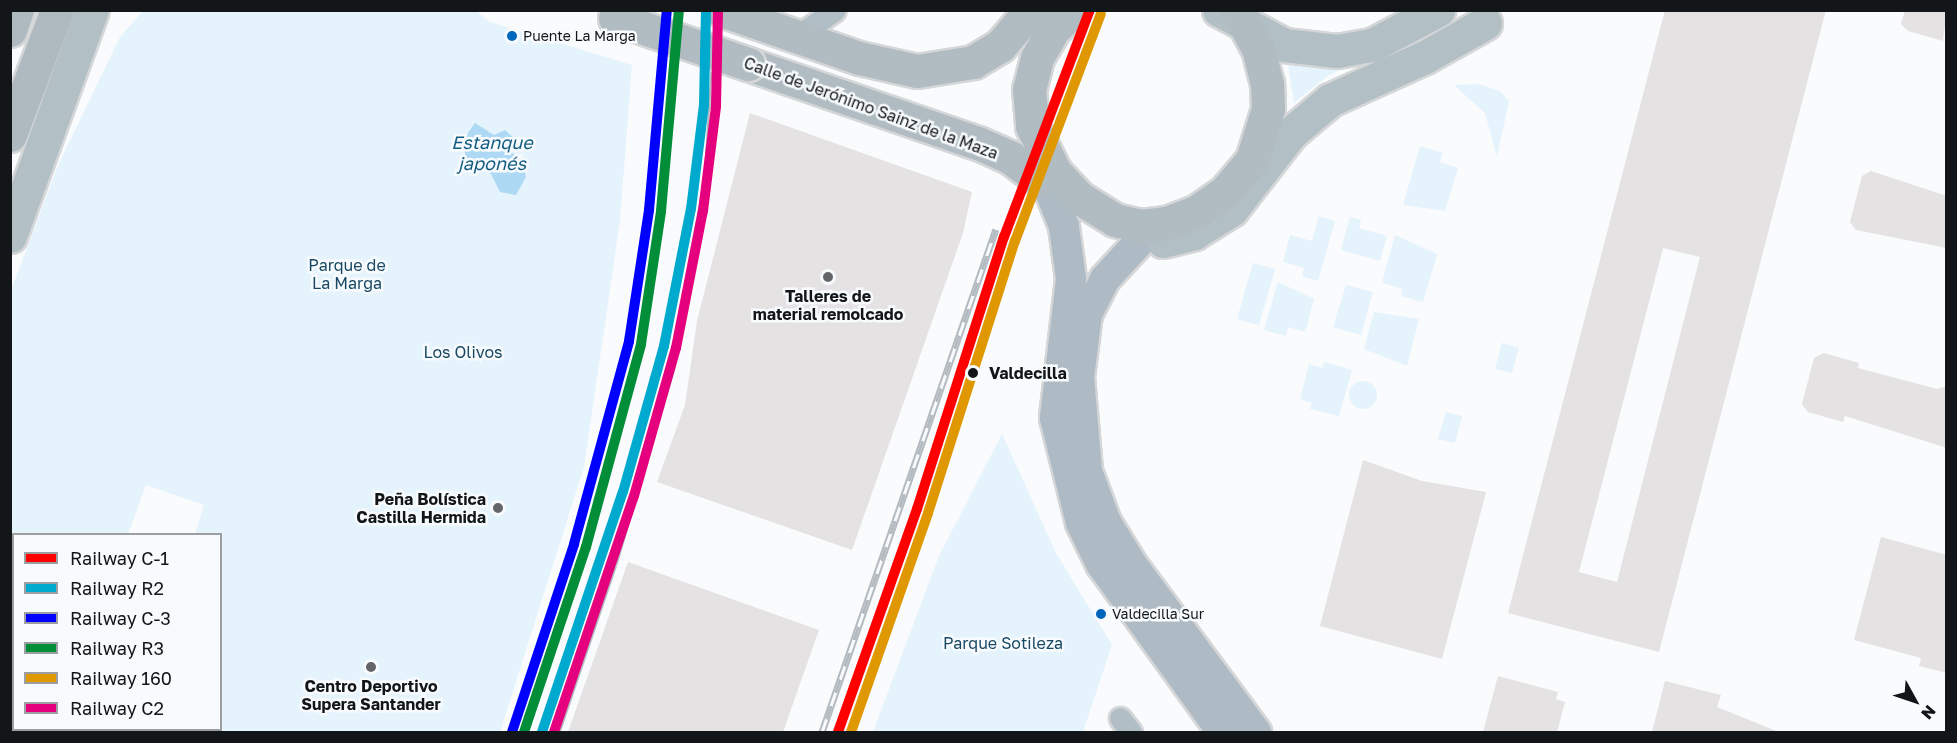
<!DOCTYPE html>
<html>
<head>
<meta charset="utf-8">
<style>
	body { margin:0 }
	#map { position:relative; width:1957px; height:743px; overflow:hidden; background:#f9fbfc; font-family:"Golos Text",sans-serif }
	div>[style] { position:absolute }
	.green>* { inset:0; background:#e5f3fc }
	.round { border-radius:50% }
	.water>* { inset:0; background:#add9f4 }
	.building>* { inset:0; background:#e4e2e3 }
	.roads { filter:drop-shadow(2px 0 #d5d6d7) drop-shadow(-2px 0 #d5d6d7) drop-shadow(0 2px #d5d6d7) drop-shadow(0 -2px #d5d6d7) }
	.minor>* { height:21px; margin:-10.5px; padding:0 10.5px; transform-origin:10.5px; border-radius:10.5px; background:#b2bec5 }
	.secondary>* { height:30px; margin:-15px; padding:0 15px; transform-origin:15px; border-radius:15px; background:#afbbc4 }
	.primary>* { height:33px; margin:-16.5px; padding:0 16.5px; transform-origin:16.5px; border-radius:16.5px; background:#b2bfc5 }
	.trunk>* { height:33px; margin:-16.5px; padding:0 16.5px; transform-origin:16.5px; border-radius:16.5px; background:#b0bcc2 }
	.motorway>* { height:33px; margin:-16.5px; padding:0 16.5px; transform-origin:16.5px; border-radius:16.5px; background:#aebac0 }
	.rail>* { height:7px; margin-top:-3.5px; transform-origin:0; background:repeating-linear-gradient(90deg,#f8fbfd 0 14px,#b3bac0 0 28px); box-sizing:border-box; border-block:2px solid #b3bac0 }
	.bridges { filter:drop-shadow(2px 0 #d5d6d7) drop-shadow(-2px 0 #d5d6d7) drop-shadow(0 2px #d5d6d7) drop-shadow(0 -2px #d5d6d7) }
	.trunk-bridge>* { height:33px; margin:-16.5px; padding:0 16.5px; transform-origin:16.5px; border-radius:16.5px; background:#b0bcc2 }
	.rail-1>* { height:10px; margin:-5px; padding:0 5px; transform-origin:5px; border-radius:5px; background:#f00 }
	.rail-2>* { height:10px; margin:-5px; padding:0 5px; transform-origin:5px; border-radius:5px; background:#00a9ce }
	.rail-3>* { height:10px; margin:-5px; padding:0 5px; transform-origin:5px; border-radius:5px; background:#00f }
	.rail-4>* { height:10px; margin:-5px; padding:0 5px; transform-origin:5px; border-radius:5px; background:#028d38 }
	.rail-5>* { height:10px; margin:-5px; padding:0 5px; transform-origin:5px; border-radius:5px; background:#e09802 }
	.rail-6>* { height:10px; margin:-5px; padding:0 5px; transform-origin:5px; border-radius:5px; background:#e5007d }
	.dots>* { width:16px; height:16px; translate:-50% -50%; box-sizing:border-box; border:3px solid #f8fbfd; border-radius:50% }
	span { translate:-50% -50%; white-space:nowrap; text-align:center; line-height:1.15; -webkit-text-stroke:5px #f8fbfd; paint-order:stroke }
	.bus-label { font-size:14px; color:#121619 }
	.left { translate:0 -50%; text-align:left }
	.street-label { font-size:16px; color:#121619 }
	.park-label { font-size:16px; color:#184863 }
	.poi-label { font-size:16px; color:#121619; font-weight:700 }
	.right { translate:-100% -50%; text-align:right }
	.stop-label { font-size:16px; color:#121619; font-weight:700 }
	.water-label { font-size:18px; color:#145d82; font-style:italic }
	.frame { position:absolute; inset:0; border:12px solid #121619; pointer-events:none }
	.legend { position:absolute; left:12px; top:533px; width:210px; height:198px; box-sizing:border-box; background:#f8fbfd; border:2px solid #9c9fa2; margin:0; padding:8px 10px; list-style:none; font-size:18px; color:#121619 }
	.legend li { display:flex; align-items:center; gap:12px; height:30px }
	.legend b { width:30px; border:2px solid #9c9fa2 }
	.north { position:absolute; left:1885px; top:671px; width:60px; height:60px; -webkit-text-stroke:4px #f8fbfd; paint-order:stroke; rotate:130deg; font-size:16px; font-weight:700; line-height:24px; text-align:center; color:#121619 }
	.north::after { content:''; display:block; margin:auto; width:21px; height:27px; background:#121619; clip-path:polygon(50% 0,100% 100%,50% 72%,0 100%) }
</style>
</head>
<body>
<div id="map">
	<div class="green">
		<div style="clip-path:polygon(143px 11px,476px 11px,490px 22px,632px 65px,620px 221px,584px 467px,500px 732px,131px 732px,220px 730px,220px 534px,195px 534px,204px 505px,146px 485px,128px 534px,14px 534px,13px 604px,10px 599px,10px 293px,59px 163px,120px 37px)"></div>
		<div style="clip-path:polygon(1286px 51px,1357px 63px,1329px 75px,1294px 103px)"></div>
		<div style="clip-path:polygon(1479px 84px,1500px 91px,1509px 101px,1497px 157px,1485px 113px,1454px 85px)"></div>
		<div style="clip-path:polygon(1420px 146px,1443px 153px,1440px 162px,1458px 168px,1445px 211px,1403px 205px)"></div>
		<div style="clip-path:polygon(1319px 216px,1335px 221px,1318px 281px,1302px 276px,1304px 268px,1283px 262px,1290px 235px,1312px 241px)"></div>
		<div style="clip-path:polygon(1350px 217px,1361px 220px,1359px 228px,1387px 236px,1380px 261px,1341px 250px)"></div>
		<div style="clip-path:polygon(1395px 235px,1437px 254px,1423px 302px,1401px 296px,1403px 289px,1382px 283px)"></div>
		<div style="clip-path:polygon(1253px 263px,1275px 269px,1259px 325px,1237px 319px)"></div>
		<div style="clip-path:polygon(1278px 282px,1314px 299px,1305px 332px,1288px 327px,1286px 336px,1264px 330px)"></div>
		<div style="clip-path:polygon(1346px 285px,1373px 292px,1361px 335px,1333px 327px)"></div>
		<div style="clip-path:polygon(1374px 312px,1419px 319px,1407px 366px,1364px 349px)"></div>
		<div style="clip-path:polygon(1502px 343px,1519px 348px,1512px 373px,1495px 369px)"></div>
		<div style="clip-path:polygon(1324px 362px,1352px 370px,1339px 416px,1310px 409px,1312px 403px,1300px 399px,1309px 364px,1322px 368px)"></div>
		<div class="round" style="left:1349px;top:381px;width:28px;height:28px"></div>
		<div style="clip-path:polygon(1446px 412px,1462px 416px,1455px 443px,1438px 439px)"></div>
		<div style="clip-path:polygon(1002px 434px,1056px 553px,1112px 645px,1083px 732px,873px 732px,939px 556px)"></div>
	</div>
	<div class="water">
		<div style="clip-path:polygon(475px 123px,494px 135px,505px 130px,513px 137px,510px 151px,523px 162px,526px 177px,516px 195px,500px 192px,491px 174px,465px 157px,465px 137px)"></div>
	</div>
	<div class="building">
		<div style="clip-path:polygon(evenodd,1665px 10px,1826px 10px,1659px 652px,1508px 613px,1665px 10px,1663px 248px,1700px 257px,1617px 582px,1579px 572px,1663px 248px)"></div>
		<div style="clip-path:polygon(1905px 10px,1947px 10px,1943px 41px,1908px 31px,1901px 24px)"></div>
		<div style="clip-path:polygon(750px 113px,972px 192px,963px 233px,852px 550px,657px 482px,685px 405px,697px 321px)"></div>
		<div style="clip-path:polygon(1871px 171px,1947px 196px,1947px 248px,1856px 230px,1850px 222px,1862px 176px)"></div>
		<div style="clip-path:polygon(1824px 353px,1859px 363px,1858px 368px,1937px 389px,1947px 386px,1947px 448px,1845px 416px,1843px 422px,1808px 412px,1802px 404px,1814px 358px)"></div>
		<div style="clip-path:polygon(1363px 460px,1422px 481px,1486px 492px,1442px 659px,1320px 626px)"></div>
		<div style="clip-path:polygon(1881px 537px,1947px 555px,1947px 673px,1919px 666px,1921px 658px,1854px 640px)"></div>
		<div style="clip-path:polygon(628px 562px,819px 630px,783px 732px,568px 732px)"></div>
		<div style="clip-path:polygon(1498px 676px,1558px 692px,1556px 699px,1565px 702px,1557px 732px,1483px 732px)"></div>
		<div style="clip-path:polygon(1665px 681px,1721px 695px,1717px 707px,1779px 732px,1652px 732px)"></div>
	</div>
	<div class="roads">
		<div class="minor">
			<div style="left:796px;top:37px;width:47px;rotate:-34.7deg"></div>
			<div style="left:1120px;top:718px;width:18px;rotate:52deg"></div>
		</div>
		<div class="secondary">
			<div style="left:1051px;top:194px;width:35px;rotate:68deg"></div>
			<div style="left:1064px;top:227px;width:52px;rotate:82.3deg"></div>
			<div style="left:1071px;top:279px;width:140px;rotate:96.6deg"></div>
			<div style="left:1055px;top:418px;width:108px;rotate:76.1deg"></div>
			<div style="left:1081px;top:523px;width:46px;rotate:64deg"></div>
			<div style="left:1101px;top:564px;width:207px;rotate:54.2deg"></div>
			<div style="left:1155px;top:225px;width:74px;rotate:132.8deg"></div>
			<div style="left:1105px;top:279px;width:39px;rotate:117deg"></div>
			<div style="left:1087px;top:314px;width:64px;rotate:97.2deg"></div>
			<div style="left:1079px;top:377px;width:94px;rotate:85.1deg"></div>
			<div style="left:1087px;top:471px;width:54px;rotate:69.6deg"></div>
			<div style="left:1106px;top:522px;width:52px;rotate:58.5deg"></div>
			<div style="left:1133px;top:566px;width:207px;rotate:53.5deg"></div>
		</div>
		<div class="primary">
			<div style="left:1219px;top:10px;width:74px;rotate:28.3deg"></div>
			<div style="left:1284px;top:45px;width:53px;rotate:6.5deg"></div>
			<div style="left:1337px;top:51px;width:36px;rotate:-10deg"></div>
			<div style="left:1372px;top:45px;width:75px;rotate:-27.9deg"></div>
			<div style="left:10px;top:236px;width:240px;rotate:-70.1deg"></div>
			<div style="left:1163px;top:241px;width:32px;rotate:-14deg"></div>
			<div style="left:1194px;top:233px;width:44px;rotate:-31.9deg"></div>
			<div style="left:1231px;top:210px;width:98px;rotate:-52.1deg"></div>
			<div style="left:1291px;top:133px;width:51px;rotate:-40.2deg"></div>
			<div style="left:1330px;top:100px;width:104px;rotate:-24.4deg"></div>
			<div style="left:1425px;top:57px;width:69px;rotate:-29.5deg"></div>
			<div style="left:10px;top:673px;width:6px;rotate:45deg"></div>
			<div style="left:10px;top:713px;width:6px;rotate:45deg"></div>
			<div style="left:48px;top:730px;width:3px;rotate:45deg"></div>
		</div>
		<div class="trunk">
			<div style="left:721px;top:10px;width:146px;rotate:19.2deg"></div>
			<div style="left:859px;top:58px;width:59px;rotate:12.6deg"></div>
			<div style="left:917px;top:71px;width:57px;rotate:-9.1deg"></div>
			<div style="left:973px;top:62px;width:31px;rotate:-31deg"></div>
			<div style="left:1000px;top:46px;width:48px;rotate:-49.3deg"></div>
			<div style="left:1073px;top:10px;width:28px;rotate:135deg"></div>
			<div style="left:1053px;top:30px;width:32px;rotate:120deg"></div>
			<div style="left:1037px;top:58px;width:32px;rotate:104deg"></div>
			<div style="left:1029px;top:89px;width:37px;rotate:85deg"></div>
			<div style="left:1032px;top:126px;width:51px;rotate:63.4deg"></div>
			<div style="left:1055px;top:172px;width:34px;rotate:47deg"></div>
			<div style="left:1078px;top:197px;width:44px;rotate:31.9deg"></div>
			<div style="left:1115px;top:220px;width:27px;rotate:13deg"></div>
			<div style="left:1141px;top:226px;width:26px;rotate:-7deg"></div>
			<div style="left:1167px;top:223px;width:31px;rotate:-21deg"></div>
			<div style="left:1196px;top:212px;width:35px;rotate:-35deg"></div>
			<div style="left:1225px;top:192px;width:42px;rotate:-49.8deg"></div>
			<div style="left:1252px;top:160px;width:53px;rotate:-72.6deg"></div>
			<div style="left:1268px;top:109px;width:25px;rotate:-92deg"></div>
			<div style="left:1267px;top:84px;width:36px;rotate:-104deg"></div>
			<div style="left:1258px;top:49px;width:44px;rotate:-118.3deg"></div>
			<div style="left:748px;top:64px;width:243px;rotate:19deg"></div>
			<div style="left:978px;top:143px;width:36px;rotate:24deg"></div>
			<div style="left:1011px;top:158px;width:36px;rotate:37deg"></div>
		</div>
		<div class="motorway">
			<div style="left:10px;top:30px;width:21px;rotate:-71deg"></div>
			<div style="left:10px;top:135px;width:134px;rotate:-69.4deg"></div>
		</div>
	</div>
	<div class="rail">
		<div style="left:557px;top:732px;width:177px;rotate:-71.3deg"></div>
		<div style="left:614px;top:564px;width:205px;rotate:-73.6deg"></div>
		<div style="left:672px;top:367px;width:192px;rotate:-79.5deg"></div>
		<div style="left:707px;top:178px;width:168px;rotate:-86.3deg"></div>
		<div style="left:822px;top:732px;width:532px;rotate:-70.92deg"></div>
	</div>
	<div class="bridges">
		<div class="trunk-bridge">
			<div style="left:615px;top:18px;width:141px;rotate:19.1deg"></div>
		</div>
	</div>
	<div class="rail-1">
		<div style="left:838px;top:732px;width:237px;rotate:-70.5deg"></div>
		<div style="left:917px;top:509px;width:286px;rotate:-72.3deg"></div>
		<div style="left:1004px;top:237px;width:243px;rotate:-69.3deg"></div>
	</div>
	<div class="rail-2">
		<div style="left:542px;top:732px;width:253px;rotate:-71.4deg"></div>
		<div style="left:623px;top:492px;width:152px;rotate:-74.3deg"></div>
		<div style="left:664px;top:346px;width:140px;rotate:-78.9deg"></div>
		<div style="left:691px;top:209px;width:105px;rotate:-82.9deg"></div>
		<div style="left:704px;top:105px;width:95px;rotate:-88.8deg"></div>
	</div>
	<div class="rail-3">
		<div style="left:512px;top:732px;width:198px;rotate:-71.7deg"></div>
		<div style="left:574px;top:544px;width:210px;rotate:-74.8deg"></div>
		<div style="left:629px;top:341px;width:133px;rotate:-81.3deg"></div>
		<div style="left:649px;top:210px;width:201px;rotate:-84.9deg"></div>
	</div>
	<div class="rail-4">
		<div style="left:524px;top:732px;width:195px;rotate:-71.5deg"></div>
		<div style="left:586px;top:547px;width:210px;rotate:-74.8deg"></div>
		<div style="left:641px;top:344px;width:134px;rotate:-81.4deg"></div>
		<div style="left:661px;top:211px;width:201px;rotate:-84.9deg"></div>
	</div>
	<div class="rail-5">
		<div style="left:851px;top:732px;width:232px;rotate:-70.6deg"></div>
		<div style="left:928px;top:513px;width:286px;rotate:-72.3deg"></div>
		<div style="left:1015px;top:241px;width:243px;rotate:-69.3deg"></div>
	</div>
	<div class="rail-6">
		<div style="left:554px;top:732px;width:249px;rotate:-71.3deg"></div>
		<div style="left:634px;top:496px;width:154px;rotate:-74.2deg"></div>
		<div style="left:676px;top:348px;width:140px;rotate:-78.9deg"></div>
		<div style="left:703px;top:211px;width:106px;rotate:-82.9deg"></div>
		<div style="left:716px;top:106px;width:96px;rotate:-88.8deg"></div>
	</div>
	<div class="dots">
		<div style="left:512px;top:36px;background:#0065bd"></div>
		<div style="left:828px;top:277px;background:#636668"></div>
		<div style="left:973px;top:373px;background:#121619"></div>
		<div style="left:498px;top:508px;background:#636668"></div>
		<div style="left:1101px;top:614px;background:#0065bd"></div>
		<div style="left:371px;top:667px;background:#636668"></div>
	</div>
	<div class="bus-label">
		<span class="left" style="left:523px;top:36px">Puente La Marga</span>
		<span class="left" style="left:1112px;top:614px">Valdecilla Sur</span>
	</div>
	<div class="street-label">
		<span style="left:871px;top:108px;rotate:20deg">Calle de Jerónimo Sainz de la Maza</span>
	</div>
	<div class="park-label">
		<span style="left:347px;top:274px">Parque de<br>La Marga</span>
		<span style="left:463px;top:352px">Los Olivos</span>
		<span style="left:1003px;top:643px">Parque Sotileza</span>
	</div>
	<div class="poi-label">
		<span style="left:828px;top:305px">Talleres de<br>material remolcado</span>
		<span class="right" style="left:486px;top:508px">Peña Bolística<br>Castilla Hermida</span>
		<span style="left:371px;top:695px">Centro Deportivo<br>Supera Santander</span>
	</div>
	<div class="stop-label">
		<span class="left" style="left:989px;top:373px">Valdecilla</span>
	</div>
	<div class="water-label">
		<span style="left:492px;top:153px">Estanque<br>japonés</span>
	</div>
	<div class="frame"></div>
	<ul class="legend">
	<li><b style="height:8px;background:#f00"></b>Railway C-1</li>
	<li><b style="height:8px;background:#00a9ce"></b>Railway R2</li>
	<li><b style="height:8px;background:#00f"></b>Railway C-3</li>
	<li><b style="height:8px;background:#028d38"></b>Railway R3</li>
	<li><b style="height:8px;background:#e09802"></b>Railway 160</li>
	<li><b style="height:8px;background:#e5007d"></b>Railway C2</li>
	</ul>
	<div class="north">N</div>
</div>
</body>
</html>
